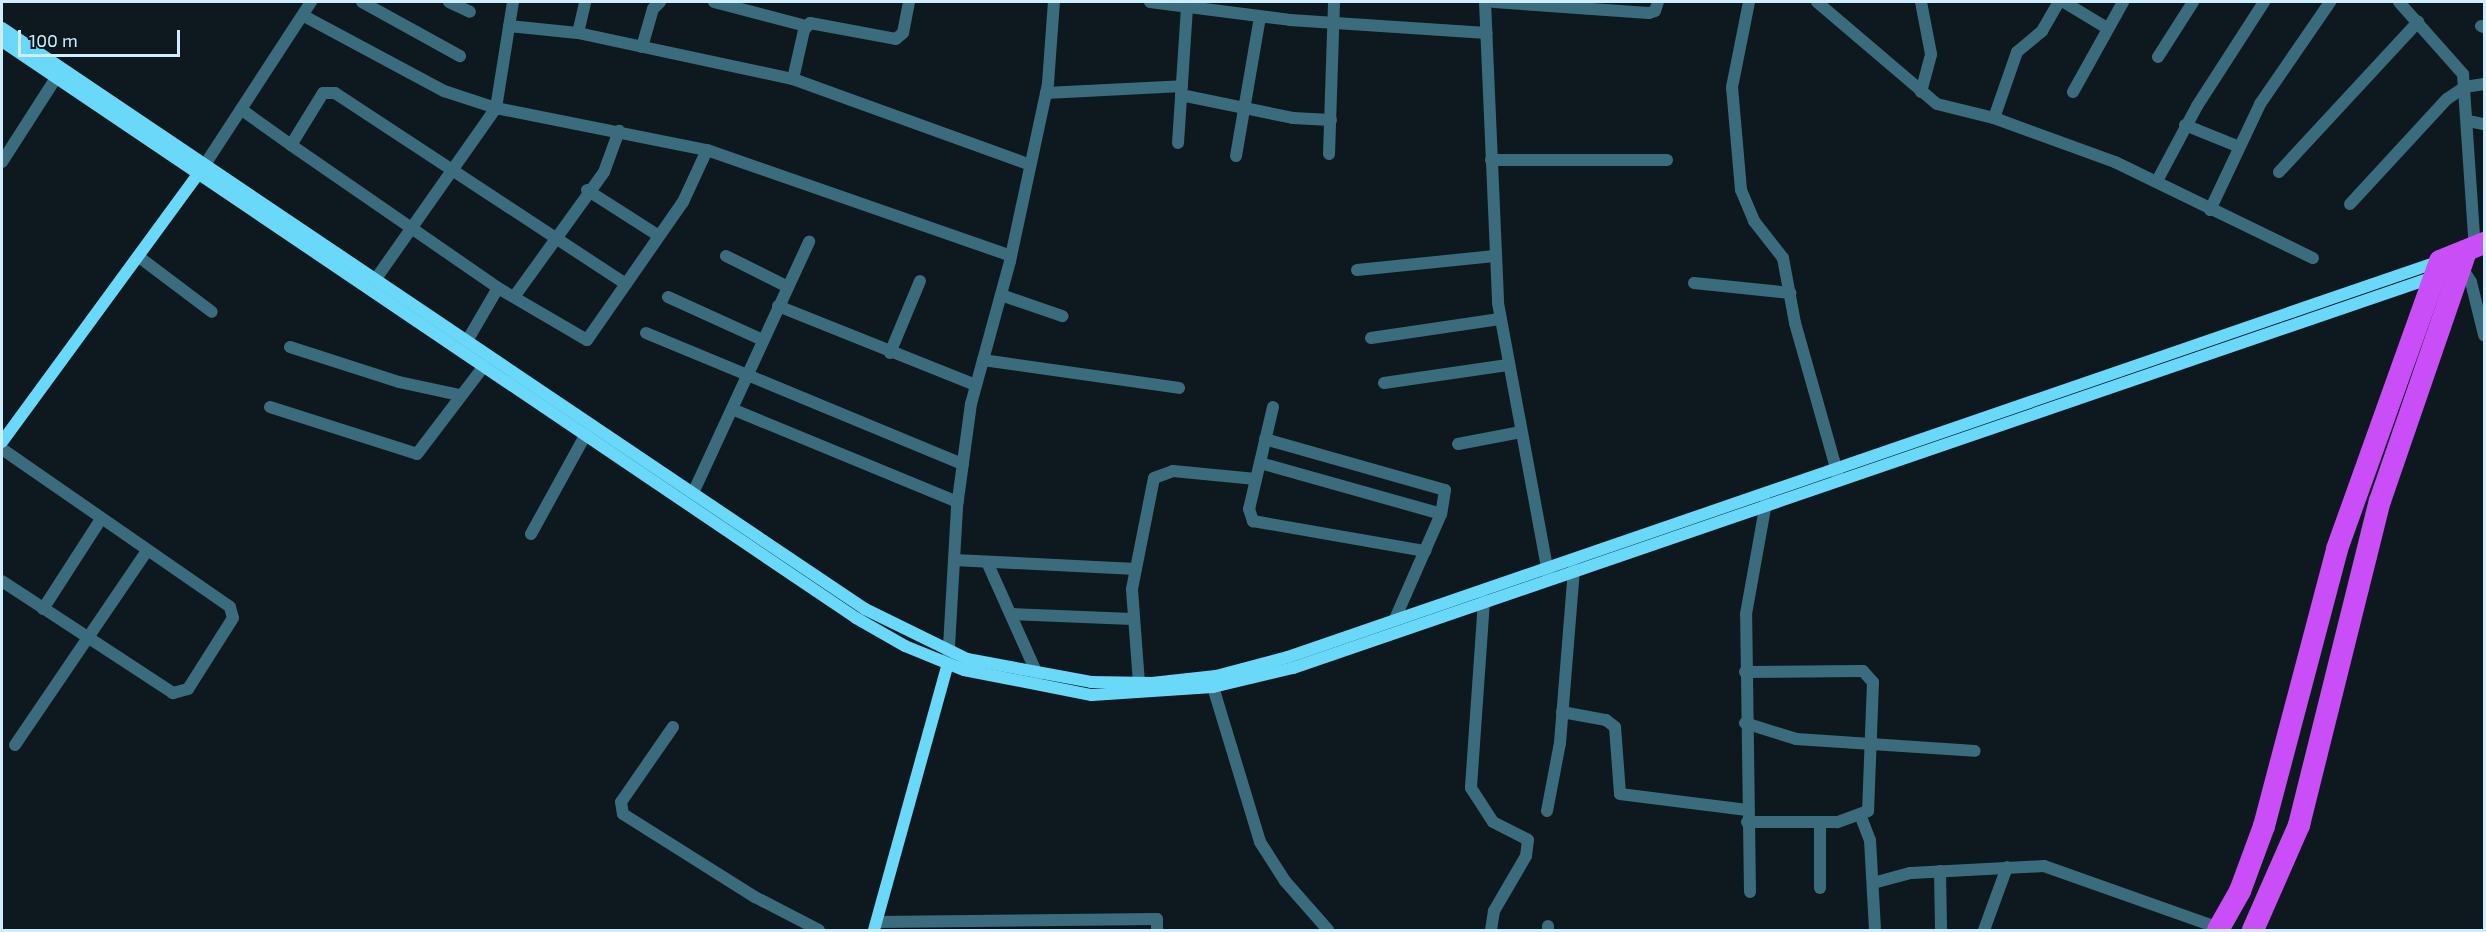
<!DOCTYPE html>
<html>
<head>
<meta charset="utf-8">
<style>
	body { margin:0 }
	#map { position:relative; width:2486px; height:932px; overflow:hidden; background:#0e191f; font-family:"Exo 2",sans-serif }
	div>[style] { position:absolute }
	.street>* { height:12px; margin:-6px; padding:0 6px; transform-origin:6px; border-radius:6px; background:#3a6c7d }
	.secondary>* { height:12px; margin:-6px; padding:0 6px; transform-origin:6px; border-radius:6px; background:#69d8f9 }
	.highway>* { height:22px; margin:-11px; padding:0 11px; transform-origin:11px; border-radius:11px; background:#ca4ef8 }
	span { translate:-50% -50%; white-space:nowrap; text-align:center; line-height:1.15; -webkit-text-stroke:4.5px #0e191f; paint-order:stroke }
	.frame { position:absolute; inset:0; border:3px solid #ceeefd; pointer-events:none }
	.scale { position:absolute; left:18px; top:30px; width:162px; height:27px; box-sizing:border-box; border:3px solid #ceeefd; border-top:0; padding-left:8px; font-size:18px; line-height:21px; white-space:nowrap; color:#ceeefd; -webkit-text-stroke:4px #0e191f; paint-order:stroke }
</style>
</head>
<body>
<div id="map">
	<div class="street">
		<div style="left:362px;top:2px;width:112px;rotate:28.9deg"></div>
		<div style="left:449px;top:2px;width:23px;rotate:25deg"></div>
		<div style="left:714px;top:2px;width:95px;rotate:14.6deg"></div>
		<div style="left:1150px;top:2px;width:141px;rotate:7.3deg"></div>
		<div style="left:1290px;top:20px;width:197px;rotate:3.8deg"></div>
		<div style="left:1485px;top:2px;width:301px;rotate:87.5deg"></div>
		<div style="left:1498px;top:303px;width:279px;rotate:79.5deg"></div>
		<div style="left:1494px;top:2px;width:155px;rotate:4.1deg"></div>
		<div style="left:1649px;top:13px;width:6px;rotate:-18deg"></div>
		<div style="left:1655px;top:11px;width:9px;rotate:-72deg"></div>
		<div style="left:1749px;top:2px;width:87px;rotate:101.3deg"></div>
		<div style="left:1732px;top:87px;width:103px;rotate:85deg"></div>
		<div style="left:1741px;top:190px;width:34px;rotate:67deg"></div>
		<div style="left:1754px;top:221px;width:47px;rotate:51.9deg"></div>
		<div style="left:1783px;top:258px;width:66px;rotate:79.5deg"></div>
		<div style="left:1795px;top:323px;width:162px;rotate:74.2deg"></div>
		<div style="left:1817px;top:2px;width:157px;rotate:40.4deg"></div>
		<div style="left:1937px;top:104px;width:59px;rotate:13.8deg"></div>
		<div style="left:1994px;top:118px;width:129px;rotate:20deg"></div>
		<div style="left:2115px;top:162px;width:220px;rotate:25.9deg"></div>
		<div style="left:2064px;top:2px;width:50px;rotate:31.2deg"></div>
		<div style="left:2399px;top:2px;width:96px;rotate:48.4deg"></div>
		<div style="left:2463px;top:74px;width:174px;rotate:86.1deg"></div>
		<div style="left:304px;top:16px;width:159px;rotate:28.2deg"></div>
		<div style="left:444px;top:91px;width:55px;rotate:18.1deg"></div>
		<div style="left:496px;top:108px;width:215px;rotate:11.3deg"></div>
		<div style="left:707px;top:150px;width:322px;rotate:19.2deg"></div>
		<div style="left:509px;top:26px;width:69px;rotate:5.8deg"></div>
		<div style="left:578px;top:33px;width:220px;rotate:12.1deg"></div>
		<div style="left:793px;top:79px;width:252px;rotate:19.9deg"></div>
		<div style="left:2481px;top:26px;width:3px;rotate:18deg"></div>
		<div style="left:578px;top:33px;width:32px;rotate:-77deg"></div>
		<div style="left:642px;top:47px;width:40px;rotate:-74deg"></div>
		<div style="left:653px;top:9px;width:10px;rotate:-45deg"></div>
		<div style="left:2158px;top:57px;width:65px;rotate:-57.5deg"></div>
		<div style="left:793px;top:79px;width:50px;rotate:-77.3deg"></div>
		<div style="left:804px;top:30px;width:9px;rotate:-49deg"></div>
		<div style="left:810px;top:23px;width:87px;rotate:10.5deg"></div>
		<div style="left:896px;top:39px;width:9px;rotate:-41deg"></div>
		<div style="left:903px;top:33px;width:32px;rotate:-79deg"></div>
		<div style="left:1921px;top:92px;width:39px;rotate:-75deg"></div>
		<div style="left:1931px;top:54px;width:53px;rotate:-100.9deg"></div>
		<div style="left:2073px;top:92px;width:103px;rotate:-60.9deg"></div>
		<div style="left:1046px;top:93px;width:136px;rotate:-2.9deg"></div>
		<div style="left:1181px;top:95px;width:114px;rotate:11.6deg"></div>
		<div style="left:1293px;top:118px;width:38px;rotate:3deg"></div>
		<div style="left:242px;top:110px;width:60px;rotate:35.5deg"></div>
		<div style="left:291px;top:145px;width:61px;rotate:-58.4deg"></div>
		<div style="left:323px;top:93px;width:12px"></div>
		<div style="left:335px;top:93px;width:348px;rotate:33.3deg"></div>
		<div style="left:1994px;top:118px;width:70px;rotate:-70.8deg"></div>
		<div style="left:2017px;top:52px;width:33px;rotate:-40deg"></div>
		<div style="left:2042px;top:31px;width:34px;rotate:-60deg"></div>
		<div style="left:2468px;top:121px;width:16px;rotate:11deg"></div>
		<div style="left:2185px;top:125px;width:56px;rotate:22deg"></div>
		<div style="left:1178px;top:143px;width:136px;rotate:-86.2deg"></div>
		<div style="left:291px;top:145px;width:252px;rotate:34.6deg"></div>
		<div style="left:498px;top:288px;width:103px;rotate:30.3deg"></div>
		<div style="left:587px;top:340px;width:168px;rotate:-55.2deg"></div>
		<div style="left:683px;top:202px;width:57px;rotate:-65.2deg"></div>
		<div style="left:1329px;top:154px;width:152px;rotate:-88.1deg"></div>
		<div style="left:1236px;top:156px;width:141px;rotate:-80.2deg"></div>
		<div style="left:1491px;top:160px;width:176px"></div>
		<div style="left:2px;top:162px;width:109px;rotate:-57.3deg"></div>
		<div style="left:204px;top:166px;width:196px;rotate:-56.9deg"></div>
		<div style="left:2279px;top:172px;width:205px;rotate:-47.2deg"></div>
		<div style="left:2157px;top:181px;width:85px;rotate:-61.9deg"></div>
		<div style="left:2197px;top:106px;width:124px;rotate:-57.2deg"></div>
		<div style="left:587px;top:190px;width:85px;rotate:32.6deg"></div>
		<div style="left:2350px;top:204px;width:143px;rotate:-47.3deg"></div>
		<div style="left:2447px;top:99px;width:22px;rotate:-34deg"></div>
		<div style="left:2465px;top:87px;width:19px;rotate:-9deg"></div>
		<div style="left:2210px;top:210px;width:117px;rotate:-64.7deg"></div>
		<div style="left:2260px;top:104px;width:124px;rotate:-55.5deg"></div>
		<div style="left:726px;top:256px;width:69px;rotate:26.6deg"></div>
		<div style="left:139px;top:257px;width:91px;rotate:37deg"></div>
		<div style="left:2461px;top:266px;width:19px;rotate:58deg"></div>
		<div style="left:2471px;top:282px;width:55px;rotate:76.2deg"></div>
		<div style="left:1357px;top:270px;width:138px;rotate:-5.8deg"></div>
		<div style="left:375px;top:280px;width:210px;rotate:-54.9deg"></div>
		<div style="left:496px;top:108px;width:107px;rotate:-80.9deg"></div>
		<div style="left:1694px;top:283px;width:97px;rotate:5.9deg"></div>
		<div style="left:1001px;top:295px;width:65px;rotate:19deg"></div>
		<div style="left:514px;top:297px;width:154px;rotate:-54.2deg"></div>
		<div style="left:604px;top:172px;width:44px;rotate:-69.9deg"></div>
		<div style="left:668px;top:297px;width:104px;rotate:24.4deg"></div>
		<div style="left:778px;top:306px;width:213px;rotate:21.8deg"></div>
		<div style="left:646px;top:333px;width:343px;rotate:22.5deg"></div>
		<div style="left:1371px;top:338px;width:130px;rotate:-8.4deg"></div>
		<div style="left:467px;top:341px;width:61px;rotate:-59.7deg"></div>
		<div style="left:290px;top:347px;width:114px;rotate:17.8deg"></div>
		<div style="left:399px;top:382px;width:61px;rotate:12.2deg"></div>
		<div style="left:890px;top:353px;width:78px;rotate:-67.4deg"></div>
		<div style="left:983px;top:360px;width:198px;rotate:8.1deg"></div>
		<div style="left:1384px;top:383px;width:125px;rotate:-8.3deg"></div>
		<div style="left:270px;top:407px;width:154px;rotate:17.7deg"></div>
		<div style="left:417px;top:454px;width:111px;rotate:-52.7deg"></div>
		<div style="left:1273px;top:407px;width:105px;rotate:103.2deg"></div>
		<div style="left:1249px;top:509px;width:13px;rotate:72deg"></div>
		<div style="left:1253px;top:521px;width:175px;rotate:9.9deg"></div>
		<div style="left:732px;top:409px;width:244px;rotate:22.4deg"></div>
		<div style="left:1265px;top:439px;width:187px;rotate:15.8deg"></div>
		<div style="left:1445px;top:490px;width:24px;rotate:99deg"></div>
		<div style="left:1441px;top:514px;width:115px;rotate:113.7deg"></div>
		<div style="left:1458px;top:444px;width:64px;rotate:-10.8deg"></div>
		<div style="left:2px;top:449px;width:277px;rotate:34.7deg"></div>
		<div style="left:230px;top:607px;width:11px;rotate:75deg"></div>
		<div style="left:233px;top:618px;width:84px;rotate:122.4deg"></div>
		<div style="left:188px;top:689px;width:16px;rotate:165deg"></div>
		<div style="left:173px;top:693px;width:204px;rotate:-146.8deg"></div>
		<div style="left:1260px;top:463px;width:188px;rotate:15.7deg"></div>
		<div style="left:693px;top:493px;width:277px;rotate:-65.2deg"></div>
		<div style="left:531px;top:534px;width:114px;rotate:-61.2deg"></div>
		<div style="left:954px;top:560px;width:182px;rotate:2.8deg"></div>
		<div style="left:987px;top:562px;width:123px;rotate:65.9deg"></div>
		<div style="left:1484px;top:601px;width:187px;rotate:94deg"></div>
		<div style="left:1471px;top:788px;width:40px;rotate:57.1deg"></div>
		<div style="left:1493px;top:822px;width:39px;rotate:27deg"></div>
		<div style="left:1528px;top:840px;width:16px;rotate:97deg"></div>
		<div style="left:1526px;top:856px;width:64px;rotate:120.2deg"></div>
		<div style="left:1494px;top:911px;width:19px;rotate:99deg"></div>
		<div style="left:43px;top:609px;width:107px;rotate:-57.2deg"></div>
		<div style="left:1011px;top:614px;width:121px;rotate:2.4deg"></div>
		<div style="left:948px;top:664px;width:157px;rotate:-86.7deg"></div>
		<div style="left:957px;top:507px;width:104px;rotate:-82.3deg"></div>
		<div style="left:971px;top:404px;width:148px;rotate:-74.7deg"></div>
		<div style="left:1010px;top:261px;width:182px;rotate:-77.9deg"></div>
		<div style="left:1048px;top:83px;width:81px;rotate:-85.8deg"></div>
		<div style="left:1745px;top:672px;width:118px;rotate:-0.5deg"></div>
		<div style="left:1863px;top:671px;width:15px;rotate:48deg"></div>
		<div style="left:1873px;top:682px;width:129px;rotate:92.2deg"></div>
		<div style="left:1868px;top:811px;width:33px;rotate:160deg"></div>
		<div style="left:1837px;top:822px;width:90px;rotate:180deg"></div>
		<div style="left:1139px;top:683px;width:94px;rotate:-94.3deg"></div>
		<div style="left:1132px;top:589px;width:113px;rotate:-78.8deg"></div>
		<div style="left:1154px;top:478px;width:20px;rotate:-20deg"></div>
		<div style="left:1173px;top:471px;width:83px;rotate:5.5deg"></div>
		<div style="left:1213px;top:687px;width:162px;rotate:73.1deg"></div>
		<div style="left:1260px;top:842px;width:46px;rotate:57.3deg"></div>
		<div style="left:1285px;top:881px;width:65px;rotate:48.7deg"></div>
		<div style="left:1562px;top:712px;width:45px;rotate:10.3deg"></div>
		<div style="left:1606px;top:720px;width:11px;rotate:38deg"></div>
		<div style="left:1615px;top:727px;width:67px;rotate:85.7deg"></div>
		<div style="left:1620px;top:794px;width:128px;rotate:7.2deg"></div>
		<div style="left:1745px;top:723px;width:53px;rotate:17.4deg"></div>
		<div style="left:1796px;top:739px;width:179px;rotate:3.8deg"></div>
		<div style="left:673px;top:727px;width:91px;rotate:124.7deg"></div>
		<div style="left:621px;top:802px;width:12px;rotate:81deg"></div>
		<div style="left:623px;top:814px;width:156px;rotate:32.2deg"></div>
		<div style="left:755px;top:897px;width:72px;rotate:27.3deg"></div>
		<div style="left:15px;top:745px;width:235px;rotate:-55.8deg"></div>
		<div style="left:1547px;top:811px;width:69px;rotate:-79.2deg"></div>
		<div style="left:1560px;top:743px;width:174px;rotate:-85.4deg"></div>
		<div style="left:1861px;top:817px;width:25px;rotate:69deg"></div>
		<div style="left:1870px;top:840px;width:90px;rotate:86.8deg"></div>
		<div style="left:1820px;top:823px;width:65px;rotate:90deg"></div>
		<div style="left:1940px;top:871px;width:59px;rotate:89deg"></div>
		<div style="left:1873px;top:883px;width:39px;rotate:-15deg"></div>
		<div style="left:1911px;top:873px;width:133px;rotate:-3deg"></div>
		<div style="left:2044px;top:866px;width:186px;rotate:19.5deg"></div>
		<div style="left:1750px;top:892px;width:278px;rotate:-90.8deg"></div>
		<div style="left:1746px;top:614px;width:113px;rotate:-79.8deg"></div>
		<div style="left:877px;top:922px;width:280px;rotate:-0.6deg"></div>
		<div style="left:1157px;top:919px;width:11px;rotate:90deg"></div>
		<div style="left:1548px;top:926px;width:4px;rotate:90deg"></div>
		<div style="left:1984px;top:930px;width:67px;rotate:-69.9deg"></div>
	</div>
	<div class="secondary">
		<div style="left:2px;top:28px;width:1040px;rotate:33.95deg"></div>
		<div style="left:865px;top:609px;width:114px;rotate:26.1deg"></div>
		<div style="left:967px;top:659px;width:126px;rotate:10.5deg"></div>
		<div style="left:1091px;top:682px;width:61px;rotate:0.9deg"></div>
		<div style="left:1152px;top:683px;width:64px;rotate:-6.2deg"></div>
		<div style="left:1216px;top:676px;width:74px;rotate:-14.8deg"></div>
		<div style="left:1288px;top:657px;width:1218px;rotate:-18.97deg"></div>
		<div style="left:2px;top:41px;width:1031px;rotate:34.04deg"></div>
		<div style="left:856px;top:618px;width:56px;rotate:29.7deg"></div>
		<div style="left:905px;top:646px;width:64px;rotate:22.1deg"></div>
		<div style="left:964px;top:670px;width:130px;rotate:11.1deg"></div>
		<div style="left:1092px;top:695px;width:121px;rotate:-3.8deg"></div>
		<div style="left:1213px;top:687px;width:82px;rotate:-13.4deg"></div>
		<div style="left:1293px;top:668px;width:1206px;rotate:-18.92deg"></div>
		<div style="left:2px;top:442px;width:338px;rotate:-53.8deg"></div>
		<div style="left:874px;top:930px;width:276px;rotate:-74.5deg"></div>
	</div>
	<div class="highway">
		<div style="left:2218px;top:930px;width:45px;rotate:-60.6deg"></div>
		<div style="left:2240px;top:891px;width:69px;rotate:-69.7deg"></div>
		<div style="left:2264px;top:826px;width:286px;rotate:-75.2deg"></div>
		<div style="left:2337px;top:549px;width:306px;rotate:-70.3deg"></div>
		<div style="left:2440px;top:261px;width:48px;rotate:-22.2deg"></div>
		<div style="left:2253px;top:930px;width:115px;rotate:-66.3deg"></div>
		<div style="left:2299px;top:825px;width:334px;rotate:-76deg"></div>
		<div style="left:2380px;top:501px;width:264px;rotate:-71deg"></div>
	</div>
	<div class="frame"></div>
	<div class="scale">100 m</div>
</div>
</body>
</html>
